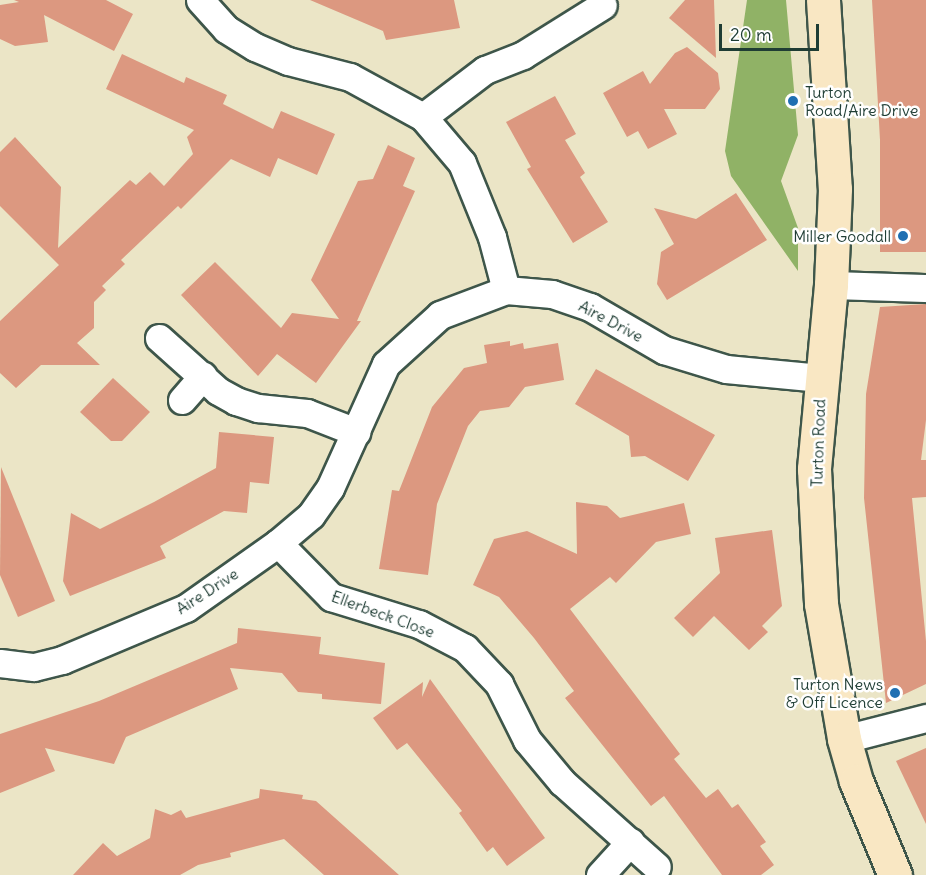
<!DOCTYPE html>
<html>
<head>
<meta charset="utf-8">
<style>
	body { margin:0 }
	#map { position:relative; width:926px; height:875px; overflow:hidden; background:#ebe5c6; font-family:Delius,sans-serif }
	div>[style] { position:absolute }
	.forest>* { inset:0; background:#90b266 }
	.building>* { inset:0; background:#dc9880 }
	.roads { filter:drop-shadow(2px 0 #3e564a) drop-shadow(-2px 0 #3e564a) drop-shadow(0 2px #3e564a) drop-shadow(0 -2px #3e564a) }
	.minor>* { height:27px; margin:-13.5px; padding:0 13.5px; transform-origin:13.5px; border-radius:13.5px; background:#fff }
	.secondary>* { height:33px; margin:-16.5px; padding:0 16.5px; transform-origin:16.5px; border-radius:16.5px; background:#f9e7c3 }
	.dots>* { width:16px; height:16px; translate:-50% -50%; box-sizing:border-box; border:3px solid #fff; border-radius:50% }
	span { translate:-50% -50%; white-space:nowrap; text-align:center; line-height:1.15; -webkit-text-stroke:5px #fff; paint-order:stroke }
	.poi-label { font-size:16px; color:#1f3d34 }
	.left { translate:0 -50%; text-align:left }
	.right { translate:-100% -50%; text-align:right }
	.street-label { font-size:16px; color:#1f3d34 }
	.scale { position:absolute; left:719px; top:24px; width:100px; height:27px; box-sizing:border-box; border:3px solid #1f3d34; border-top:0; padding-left:8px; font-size:18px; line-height:21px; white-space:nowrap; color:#1f3d34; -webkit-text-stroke:4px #fff; paint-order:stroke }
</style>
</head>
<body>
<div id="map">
	<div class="forest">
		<div style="clip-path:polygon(747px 0,786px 0,798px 135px,781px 181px,798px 228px,798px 271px,731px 176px,725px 151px)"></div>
	</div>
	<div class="building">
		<div style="clip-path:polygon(14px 0,106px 0,133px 14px,114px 51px,44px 15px,48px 42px,15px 46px,0 39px,0 5px,19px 2px)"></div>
		<div style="clip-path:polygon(310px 0,454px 0,460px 28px,386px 40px,383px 31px)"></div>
		<div style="clip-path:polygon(685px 0,714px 0,716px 58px,669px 18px)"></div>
		<div style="clip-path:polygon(872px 0,926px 0,926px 252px,880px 252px,880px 140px)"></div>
		<div style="clip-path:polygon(687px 47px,718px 73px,720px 89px,705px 109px,664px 109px,677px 134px,648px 149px,638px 131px,627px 137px,603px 93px,643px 71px,650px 84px,675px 53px)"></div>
		<div style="clip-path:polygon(122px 54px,184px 83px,186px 77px,227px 95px,223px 104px,273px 129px,281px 111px,335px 134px,317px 175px,278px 158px,270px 177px,231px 159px,181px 209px,178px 206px,121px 260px,125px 264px,102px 286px,106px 290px,94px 302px,94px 328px,77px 343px,100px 365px,41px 365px,16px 388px,0 373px,0 321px,59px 265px,0 206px,0 152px,15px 137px,61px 187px,58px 248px,130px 180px,136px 185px,150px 172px,164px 186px,193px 154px,187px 137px,194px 130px,106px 89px)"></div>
		<div style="clip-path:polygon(555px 96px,576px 134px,565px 140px,585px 173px,580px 177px,608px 222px,573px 243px,527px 169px,531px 167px,506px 122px)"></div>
		<div style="clip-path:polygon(388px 145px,415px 158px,403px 186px,415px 191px,357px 321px,361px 321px,316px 383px,277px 354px,258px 376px,181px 295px,215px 262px,281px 328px,292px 313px,339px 319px,311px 280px,358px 181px,373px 179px)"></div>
		<div style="clip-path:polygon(736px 193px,767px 240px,667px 300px,657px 284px,661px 252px,674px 244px,654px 208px,696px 219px)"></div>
		<div style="clip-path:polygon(926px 304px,926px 420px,921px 460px,926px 460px,926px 497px,912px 498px,926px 641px,926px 684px,886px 703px,864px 498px,866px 394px,880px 307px)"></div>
		<div style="clip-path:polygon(510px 341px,510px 346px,523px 343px,524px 349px,558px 343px,564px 380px,525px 387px,509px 407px,480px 411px,468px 426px,437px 504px,428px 575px,379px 569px,392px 490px,399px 491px,432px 407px,464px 368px,487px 363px,484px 345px)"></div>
		<div style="clip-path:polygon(596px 369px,715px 435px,688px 481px,645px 456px,631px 457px,629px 436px,575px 404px)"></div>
		<div style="clip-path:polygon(113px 378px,150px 412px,122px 441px,111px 441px,80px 412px)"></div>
		<div style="clip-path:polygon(219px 432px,274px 437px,269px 484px,250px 482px,247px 513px,224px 511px,160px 546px,166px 558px,70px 596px,63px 581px,71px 513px,100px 529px,154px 502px,216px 468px)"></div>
		<div style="clip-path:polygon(1px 467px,55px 601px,18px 617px,0 575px)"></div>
		<div style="clip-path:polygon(576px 502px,607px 506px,620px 518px,684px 503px,691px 534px,656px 542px,616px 583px,610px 577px,570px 609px,680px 754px,674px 759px,706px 798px,718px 789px,732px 808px,738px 804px,766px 842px,760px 846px,774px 865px,761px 875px,722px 875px,664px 796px,651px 806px,565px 698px,574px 691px,534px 638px,499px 597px,473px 585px,494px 539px,527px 531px,577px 554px)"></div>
		<div style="clip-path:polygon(772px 530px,782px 606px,762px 626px,768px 632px,749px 650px,714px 616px,693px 637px,674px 618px,720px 573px,715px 538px)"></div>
		<div style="clip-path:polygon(238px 628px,321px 637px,319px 654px,385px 663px,381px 704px,322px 699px,322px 694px,298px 692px,282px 673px,230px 668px,238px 689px,126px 737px,114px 764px,45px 748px,55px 771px,0 793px,0 734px,99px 701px,237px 643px)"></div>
		<div style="clip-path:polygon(430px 679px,545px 838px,507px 866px,493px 847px,487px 852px,459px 813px,462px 811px,407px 743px,397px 750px,373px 718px,423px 682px,422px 697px)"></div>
		<div style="clip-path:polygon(926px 748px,926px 824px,896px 761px)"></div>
		<div style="clip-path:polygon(260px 789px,303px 795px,302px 799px,316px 801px,399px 875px,324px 875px,284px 839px,230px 853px,231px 857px,198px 865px,180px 875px,73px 875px,103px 843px,117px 856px,150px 838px,155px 809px,171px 815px,181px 810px,186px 818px,259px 798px)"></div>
	</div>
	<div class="roads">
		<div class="minor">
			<div style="left:200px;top:0;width:39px;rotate:48deg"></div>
			<div style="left:226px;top:29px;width:34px;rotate:32deg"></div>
			<div style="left:255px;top:47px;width:36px;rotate:23deg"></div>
			<div style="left:288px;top:61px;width:64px;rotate:14.5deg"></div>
			<div style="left:350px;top:77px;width:83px;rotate:28.7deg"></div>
			<div style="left:423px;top:117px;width:60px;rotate:49.7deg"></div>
			<div style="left:462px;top:163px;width:80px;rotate:67.9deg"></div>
			<div style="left:492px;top:237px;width:55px;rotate:75.2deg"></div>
			<div style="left:423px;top:117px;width:78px;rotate:-37.2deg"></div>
			<div style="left:485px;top:70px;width:41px;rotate:-21.5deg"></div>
			<div style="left:523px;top:55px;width:94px;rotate:-32deg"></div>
			<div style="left:831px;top:285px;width:95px;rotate:1.8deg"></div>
			<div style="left:159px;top:338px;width:79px;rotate:41.9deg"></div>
			<div style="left:218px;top:391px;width:21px;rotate:29deg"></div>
			<div style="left:236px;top:401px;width:23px;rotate:18deg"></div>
			<div style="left:258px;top:408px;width:49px;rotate:5.8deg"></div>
			<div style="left:307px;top:413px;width:53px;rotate:21.2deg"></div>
			<div style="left:182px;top:400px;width:32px;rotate:-49deg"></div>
			<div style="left:278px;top:543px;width:76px;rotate:45.5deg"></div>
			<div style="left:331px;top:597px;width:92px;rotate:17.1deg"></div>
			<div style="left:419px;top:624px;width:52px;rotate:27.6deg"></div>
			<div style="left:465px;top:648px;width:50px;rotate:46.6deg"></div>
			<div style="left:499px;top:684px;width:63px;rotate:63.4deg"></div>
			<div style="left:527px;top:740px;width:55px;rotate:50.2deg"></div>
			<div style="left:562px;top:782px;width:127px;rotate:41.8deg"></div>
			<div style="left:0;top:663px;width:34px;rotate:7deg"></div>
			<div style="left:34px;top:667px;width:29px;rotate:-14deg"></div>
			<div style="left:62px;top:660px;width:134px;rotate:-22.8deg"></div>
			<div style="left:186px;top:608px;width:113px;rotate:-35.2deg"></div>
			<div style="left:278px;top:543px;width:43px;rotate:-40.3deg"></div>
			<div style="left:311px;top:515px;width:33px;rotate:-55deg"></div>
			<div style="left:330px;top:488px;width:136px;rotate:-65.7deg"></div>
			<div style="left:386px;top:364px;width:73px;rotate:-42.2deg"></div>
			<div style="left:440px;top:315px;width:71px;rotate:-20.7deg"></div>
			<div style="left:506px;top:290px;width:46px;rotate:5deg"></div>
			<div style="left:552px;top:294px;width:40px;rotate:18.9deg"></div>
			<div style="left:590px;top:307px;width:86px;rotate:30.2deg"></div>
			<div style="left:664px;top:350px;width:65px;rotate:17deg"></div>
			<div style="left:726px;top:369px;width:95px;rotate:5.4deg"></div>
			<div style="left:844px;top:739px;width:85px;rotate:-14.4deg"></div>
			<div style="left:600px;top:875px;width:45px;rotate:-47.7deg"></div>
		</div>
		<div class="secondary">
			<div style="left:823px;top:0;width:189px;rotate:86.4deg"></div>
			<div style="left:835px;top:189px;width:96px;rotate:92.4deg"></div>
			<div style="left:831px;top:285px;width:185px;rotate:95.3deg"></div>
			<div style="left:814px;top:469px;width:135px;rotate:87deg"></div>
			<div style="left:821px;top:604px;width:137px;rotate:80.3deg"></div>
			<div style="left:844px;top:739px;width:44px;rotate:74.1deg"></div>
			<div style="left:856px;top:781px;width:102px;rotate:67.5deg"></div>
		</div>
	</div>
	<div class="dots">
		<div style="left:793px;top:101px;background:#1f6fb2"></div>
		<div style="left:903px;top:236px;background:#1f6fb2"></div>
		<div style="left:895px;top:693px;background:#1f6fb2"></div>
	</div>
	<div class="poi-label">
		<span class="left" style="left:805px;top:101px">Turton<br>Road/Aire Drive</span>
		<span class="right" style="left:891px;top:236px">Miller Goodall</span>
		<span class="right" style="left:883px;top:693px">Turton News<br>&amp; Off Licence</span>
	</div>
	<div class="street-label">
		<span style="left:611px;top:321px;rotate:28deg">Aire Drive</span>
		<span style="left:818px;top:443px;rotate:-88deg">Turton Road</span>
		<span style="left:207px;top:591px;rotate:-33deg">Aire Drive</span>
		<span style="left:383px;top:614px;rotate:20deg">Ellerbeck Close</span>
	</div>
	<div class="scale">20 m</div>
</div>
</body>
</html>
